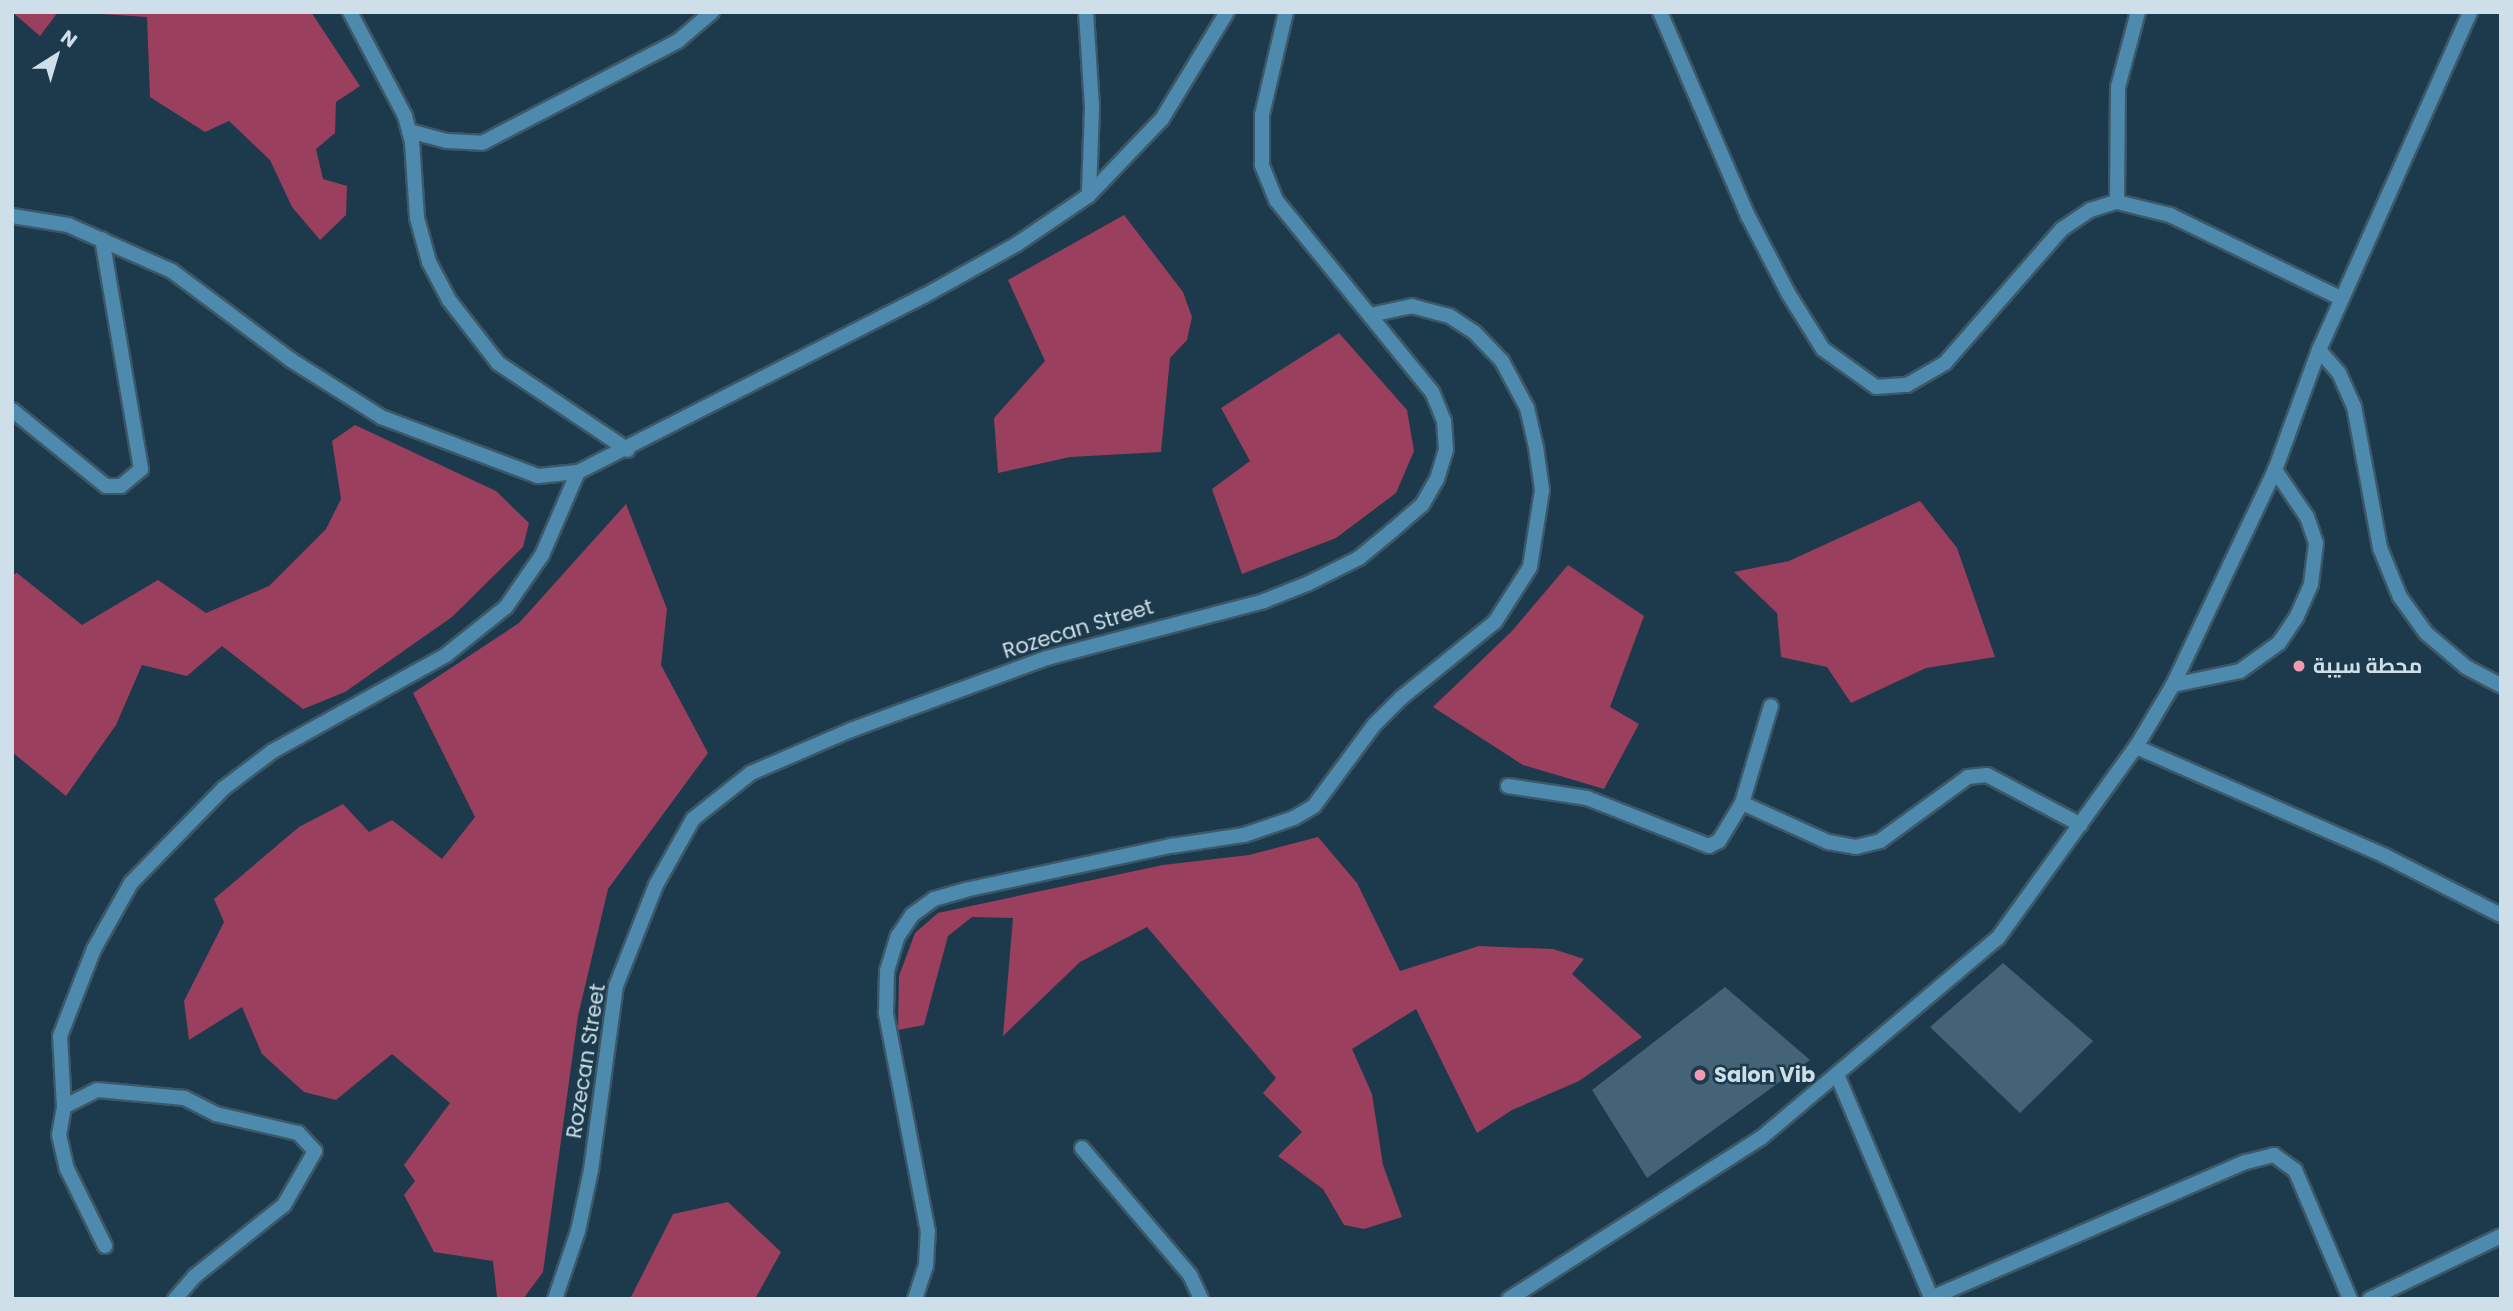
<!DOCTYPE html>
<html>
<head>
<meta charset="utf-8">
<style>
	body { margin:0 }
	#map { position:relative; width:2513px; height:1311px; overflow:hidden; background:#1c3a4b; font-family:Poppins,Cairo,sans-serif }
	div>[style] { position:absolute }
	.forest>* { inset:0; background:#9a3f5e }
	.building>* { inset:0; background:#446376 }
	.roads { filter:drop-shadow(2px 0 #3c5868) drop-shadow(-2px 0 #3c5868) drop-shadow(0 2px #3c5868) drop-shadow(0 -2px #3c5868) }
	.service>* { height:14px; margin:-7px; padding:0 7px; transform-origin:7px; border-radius:7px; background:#4d8aad }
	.minor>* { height:14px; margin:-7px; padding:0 7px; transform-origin:7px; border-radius:7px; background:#4d8aad }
	.tertiary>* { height:14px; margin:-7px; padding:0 7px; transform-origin:7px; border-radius:7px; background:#4d8aad }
	.dots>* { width:19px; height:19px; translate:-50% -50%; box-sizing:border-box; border:4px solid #1c3a4b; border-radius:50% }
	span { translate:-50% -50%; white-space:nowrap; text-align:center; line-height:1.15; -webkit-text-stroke:5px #1c3a4b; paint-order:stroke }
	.street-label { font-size:21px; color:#cedfea }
	.poi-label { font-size:21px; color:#cedfea; font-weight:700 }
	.left { translate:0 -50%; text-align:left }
	.frame { position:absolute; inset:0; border:14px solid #cedfea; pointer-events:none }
	.north { position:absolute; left:21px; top:21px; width:70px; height:70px; -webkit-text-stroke:5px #1c3a4b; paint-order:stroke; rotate:37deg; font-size:19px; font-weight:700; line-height:28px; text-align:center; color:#cedfea }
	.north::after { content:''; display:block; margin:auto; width:24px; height:32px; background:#cedfea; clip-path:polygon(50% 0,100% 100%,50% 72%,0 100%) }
</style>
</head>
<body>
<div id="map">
	<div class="forest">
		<div style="clip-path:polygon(12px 12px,58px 12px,40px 36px)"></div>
		<div style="clip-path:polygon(71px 12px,311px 12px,360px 86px,336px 102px,335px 133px,316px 149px,323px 179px,347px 186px,346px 215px,320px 240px,292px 207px,270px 160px,229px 121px,205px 132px,150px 97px,147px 17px)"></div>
		<div style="clip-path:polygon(1124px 215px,1183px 292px,1192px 317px,1187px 340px,1170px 358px,1161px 452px,1070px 457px,998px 473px,994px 418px,1045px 361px,1008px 280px)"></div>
		<div style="clip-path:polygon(1339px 333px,1407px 410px,1414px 451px,1396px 493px,1336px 538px,1242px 574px,1212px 489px,1250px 461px,1221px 408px)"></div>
		<div style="clip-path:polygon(355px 425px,496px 491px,529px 523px,523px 547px,452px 617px,345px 692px,303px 709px,222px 646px,187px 676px,142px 665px,116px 725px,66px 796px,12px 752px,12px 575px,17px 573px,82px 625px,158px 580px,206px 613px,269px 586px,326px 529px,341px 499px,332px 441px)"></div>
		<div style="clip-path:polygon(1920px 501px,1957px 548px,1995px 657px,1926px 668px,1851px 703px,1827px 667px,1781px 657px,1777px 613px,1734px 572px,1789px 561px)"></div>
		<div style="clip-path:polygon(626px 504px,667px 609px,661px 665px,708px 753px,608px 889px,578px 1016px,543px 1272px,523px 1299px,504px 1299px,497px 1297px,493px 1261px,434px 1252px,404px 1195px,415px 1181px,404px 1165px,450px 1103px,392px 1054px,336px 1100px,304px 1092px,262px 1054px,242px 1007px,189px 1040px,184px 1001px,224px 922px,214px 899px,299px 827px,343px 804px,369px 832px,392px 820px,442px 859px,475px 817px,413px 693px,519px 623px)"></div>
		<div style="clip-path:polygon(1568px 565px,1644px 616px,1610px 707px,1639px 724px,1604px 789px,1523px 765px,1433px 707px,1512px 631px)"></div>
		<div style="clip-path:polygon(1318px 837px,1357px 883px,1400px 971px,1479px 946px,1553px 949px,1584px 959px,1572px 974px,1642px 1037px,1579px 1081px,1512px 1110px,1477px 1133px,1416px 1009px,1352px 1049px,1372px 1094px,1383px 1165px,1402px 1217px,1364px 1229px,1344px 1225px,1323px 1189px,1278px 1156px,1302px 1132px,1263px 1093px,1276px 1078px,1147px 927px,1080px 962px,1003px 1036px,1013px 918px,972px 917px,948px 936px,924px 1025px,898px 1030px,899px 976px,915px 933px,938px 913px,1163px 865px,1249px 855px)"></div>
		<div style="clip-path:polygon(728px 1202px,781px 1252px,755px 1299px,630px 1299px,673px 1214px)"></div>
	</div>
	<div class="building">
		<div style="clip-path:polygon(2003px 963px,2093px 1041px,2020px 1113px,1930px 1027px)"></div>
		<div style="clip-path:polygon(1725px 987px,1810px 1060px,1647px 1178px,1592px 1090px)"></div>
	</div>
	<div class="roads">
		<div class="service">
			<div style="left:2173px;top:685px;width:68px;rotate:-11.8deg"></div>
			<div style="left:2240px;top:671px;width:48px;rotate:-35.7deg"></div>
			<div style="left:2279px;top:643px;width:32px;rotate:-56deg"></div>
			<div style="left:2297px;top:616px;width:35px;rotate:-66deg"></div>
			<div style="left:2311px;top:584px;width:41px;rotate:-83deg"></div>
			<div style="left:2316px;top:543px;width:28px;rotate:-109deg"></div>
			<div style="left:2307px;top:517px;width:57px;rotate:-124.2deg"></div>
		</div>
		<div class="minor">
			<div style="left:350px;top:12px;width:118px;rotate:62.1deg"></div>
			<div style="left:405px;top:116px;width:27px;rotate:75deg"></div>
			<div style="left:412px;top:142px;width:76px;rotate:86.2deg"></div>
			<div style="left:417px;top:218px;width:46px;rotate:74.7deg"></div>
			<div style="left:429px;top:262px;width:43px;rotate:62.2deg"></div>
			<div style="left:449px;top:300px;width:80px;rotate:52.1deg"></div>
			<div style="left:498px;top:363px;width:156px;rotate:33.8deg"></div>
			<div style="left:1086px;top:12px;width:95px;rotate:86.4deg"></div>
			<div style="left:1092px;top:107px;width:88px;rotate:92deg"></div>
			<div style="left:1660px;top:12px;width:222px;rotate:66.7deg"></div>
			<div style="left:1748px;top:216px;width:87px;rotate:62.5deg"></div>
			<div style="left:1788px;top:293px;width:66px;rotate:58deg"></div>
			<div style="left:1823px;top:349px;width:65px;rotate:35.6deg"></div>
			<div style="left:1876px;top:387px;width:31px;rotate:-4deg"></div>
			<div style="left:1907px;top:385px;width:44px;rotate:-30.1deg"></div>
			<div style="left:1945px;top:363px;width:178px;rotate:-48.9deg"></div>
			<div style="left:2062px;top:229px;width:34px;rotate:-34deg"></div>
			<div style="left:2090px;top:210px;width:28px;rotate:-17deg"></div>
			<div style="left:2117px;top:202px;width:55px;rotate:13.8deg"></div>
			<div style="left:2170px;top:215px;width:191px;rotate:26deg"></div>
			<div style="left:409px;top:131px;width:39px;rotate:15deg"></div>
			<div style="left:447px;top:141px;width:35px;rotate:3deg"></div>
			<div style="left:482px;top:143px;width:221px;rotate:-27.5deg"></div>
			<div style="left:678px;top:41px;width:45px;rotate:-40.5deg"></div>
			<div style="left:2117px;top:202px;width:115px;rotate:-89.5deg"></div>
			<div style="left:2118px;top:87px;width:78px;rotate:-75.1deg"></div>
			<div style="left:12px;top:216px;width:57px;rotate:9.1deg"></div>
			<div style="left:68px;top:225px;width:114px;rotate:23.9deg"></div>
			<div style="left:172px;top:271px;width:149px;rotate:36.8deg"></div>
			<div style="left:291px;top:360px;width:107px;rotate:32.3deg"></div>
			<div style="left:381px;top:417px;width:168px;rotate:20.6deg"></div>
			<div style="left:538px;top:476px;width:40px;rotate:-5.7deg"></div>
			<div style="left:578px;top:472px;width:388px;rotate:-27deg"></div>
			<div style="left:924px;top:296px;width:107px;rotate:-29.2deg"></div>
			<div style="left:1017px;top:244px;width:87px;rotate:-34.2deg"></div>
			<div style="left:1089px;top:195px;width:105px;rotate:-46.2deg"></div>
			<div style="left:1162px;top:119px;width:125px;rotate:-58.7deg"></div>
			<div style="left:2319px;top:350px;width:30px;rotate:49deg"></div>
			<div style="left:2339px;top:373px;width:36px;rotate:66deg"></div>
			<div style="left:2354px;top:406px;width:144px;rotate:79.6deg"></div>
			<div style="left:2380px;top:548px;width:53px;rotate:67.8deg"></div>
			<div style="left:2400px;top:597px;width:44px;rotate:54.2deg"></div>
			<div style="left:2426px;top:633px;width:52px;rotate:40.4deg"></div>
			<div style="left:2466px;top:667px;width:40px;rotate:28deg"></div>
			<div style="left:12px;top:410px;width:121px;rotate:39deg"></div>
			<div style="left:106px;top:486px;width:15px"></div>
			<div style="left:121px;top:486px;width:26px;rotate:-40deg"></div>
			<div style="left:141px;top:469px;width:233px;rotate:-99.6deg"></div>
			<div style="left:2136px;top:747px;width:272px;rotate:23.6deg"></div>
			<div style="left:2385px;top:856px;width:130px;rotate:27deg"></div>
			<div style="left:1508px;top:786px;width:80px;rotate:8.6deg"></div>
			<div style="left:1587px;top:798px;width:131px;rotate:21.5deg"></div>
			<div style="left:1709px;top:846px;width:11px;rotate:-27deg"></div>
			<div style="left:1719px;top:841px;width:44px;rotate:-58.8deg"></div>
			<div style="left:1742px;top:803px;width:101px;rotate:-73.4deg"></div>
			<div style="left:1742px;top:803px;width:94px;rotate:24.4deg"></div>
			<div style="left:1828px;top:842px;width:28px;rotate:10deg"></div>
			<div style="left:1856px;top:847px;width:25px;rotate:-14deg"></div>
			<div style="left:1880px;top:841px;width:109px;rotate:-36deg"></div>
			<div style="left:1968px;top:777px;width:19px;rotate:-6deg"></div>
			<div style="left:1987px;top:775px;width:106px;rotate:28deg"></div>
			<div style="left:1838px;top:1077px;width:241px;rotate:67.1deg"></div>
			<div style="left:64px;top:1107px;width:28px;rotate:100deg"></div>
			<div style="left:59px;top:1135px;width:35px;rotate:77deg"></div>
			<div style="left:67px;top:1169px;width:86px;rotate:63.7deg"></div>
			<div style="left:1082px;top:1148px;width:167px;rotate:49.6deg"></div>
			<div style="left:1190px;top:1275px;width:26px;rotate:65deg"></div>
			<div style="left:1931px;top:1298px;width:343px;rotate:-23.4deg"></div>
			<div style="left:2246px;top:1162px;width:29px;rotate:-14deg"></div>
			<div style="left:2274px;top:1155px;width:26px;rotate:36deg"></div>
			<div style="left:2295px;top:1170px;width:140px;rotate:66.9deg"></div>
			<div style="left:175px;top:1299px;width:30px;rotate:-49deg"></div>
			<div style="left:195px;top:1276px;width:114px;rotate:-38.6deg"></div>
			<div style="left:284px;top:1205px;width:62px;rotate:-60.1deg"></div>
			<div style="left:315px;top:1151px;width:25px;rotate:-133deg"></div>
			<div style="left:298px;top:1133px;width:84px;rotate:-167deg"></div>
			<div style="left:216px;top:1114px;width:36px;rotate:-153deg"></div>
			<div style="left:184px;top:1098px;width:87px;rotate:-174.7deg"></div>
			<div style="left:97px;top:1090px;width:37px;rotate:153deg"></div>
			<div style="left:64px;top:1107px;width:71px;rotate:-93.2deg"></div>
			<div style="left:60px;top:1036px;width:93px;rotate:-68.7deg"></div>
			<div style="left:94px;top:949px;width:76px;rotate:-60.7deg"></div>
			<div style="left:131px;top:883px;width:133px;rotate:-45.6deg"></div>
			<div style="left:224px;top:788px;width:61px;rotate:-37.1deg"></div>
			<div style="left:273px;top:751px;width:198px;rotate:-29deg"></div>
			<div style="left:446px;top:655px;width:77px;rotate:-38.7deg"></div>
			<div style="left:506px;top:607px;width:63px;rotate:-55.3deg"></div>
			<div style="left:542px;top:555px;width:90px;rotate:-66.6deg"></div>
			<div style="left:555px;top:1299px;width:72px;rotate:-71.3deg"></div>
			<div style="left:578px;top:1231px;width:62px;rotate:-78deg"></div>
			<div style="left:591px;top:1170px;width:186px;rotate:-82.3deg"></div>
			<div style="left:616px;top:986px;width:109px;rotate:-68.4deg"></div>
			<div style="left:656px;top:885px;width:76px;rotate:-60.7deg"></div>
			<div style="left:693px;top:819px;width:74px;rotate:-38.4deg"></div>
			<div style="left:751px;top:773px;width:109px;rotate:-23.3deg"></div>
			<div style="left:851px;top:730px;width:209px;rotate:-20.2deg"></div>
			<div style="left:1047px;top:658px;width:224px;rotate:-14.7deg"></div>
			<div style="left:1264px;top:601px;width:48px;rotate:-21.8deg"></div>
			<div style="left:1309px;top:583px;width:56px;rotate:-26.6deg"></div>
			<div style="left:1359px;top:558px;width:44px;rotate:-39.5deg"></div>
			<div style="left:1393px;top:530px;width:38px;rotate:-41deg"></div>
			<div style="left:1422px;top:505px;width:30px;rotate:-60deg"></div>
			<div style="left:1437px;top:479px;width:31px;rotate:-73deg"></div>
			<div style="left:1446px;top:449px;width:28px;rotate:-94deg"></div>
			<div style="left:1444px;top:421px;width:31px;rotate:-112deg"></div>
			<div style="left:1432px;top:392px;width:247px;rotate:-129.1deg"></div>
			<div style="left:1276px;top:200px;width:38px;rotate:-112deg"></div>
			<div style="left:1262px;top:165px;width:50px;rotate:-90deg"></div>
			<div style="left:1262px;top:115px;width:106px;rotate:-76.9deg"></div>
			<div style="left:915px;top:1299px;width:35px;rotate:-72deg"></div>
			<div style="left:926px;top:1266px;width:34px;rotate:-87deg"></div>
			<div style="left:928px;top:1232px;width:223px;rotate:-100.9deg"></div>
			<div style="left:886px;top:1013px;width:42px;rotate:-88.6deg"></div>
			<div style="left:887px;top:971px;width:37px;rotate:-73deg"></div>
			<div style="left:898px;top:936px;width:25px;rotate:-56deg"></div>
			<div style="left:912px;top:915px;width:27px;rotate:-36deg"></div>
			<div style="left:934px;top:899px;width:32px;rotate:-16deg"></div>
			<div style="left:965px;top:890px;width:211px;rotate:-12.1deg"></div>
			<div style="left:1171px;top:846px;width:74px;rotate:-8.6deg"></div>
			<div style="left:1244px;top:835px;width:53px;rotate:-18.8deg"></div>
			<div style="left:1294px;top:818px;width:23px;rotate:-31deg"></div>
			<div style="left:1314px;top:806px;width:101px;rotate:-53.5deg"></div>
			<div style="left:1374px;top:725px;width:38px;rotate:-45deg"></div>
			<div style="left:1401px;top:698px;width:121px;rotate:-39deg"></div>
			<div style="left:1495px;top:622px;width:65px;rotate:-57.5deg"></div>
			<div style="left:1530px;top:567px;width:78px;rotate:-81.1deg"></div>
			<div style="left:1542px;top:490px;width:43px;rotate:-97.9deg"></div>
			<div style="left:1536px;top:447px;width:40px;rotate:-103deg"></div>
			<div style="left:1527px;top:408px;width:53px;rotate:-118deg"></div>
			<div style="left:1502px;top:361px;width:40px;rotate:-134deg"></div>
			<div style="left:1474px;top:332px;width:30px;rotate:-147deg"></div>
			<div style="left:1449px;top:316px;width:38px;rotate:-165deg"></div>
			<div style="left:1412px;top:306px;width:43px;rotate:167.9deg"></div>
			<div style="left:2370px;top:1299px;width:145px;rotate:-25.7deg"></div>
		</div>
		<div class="tertiary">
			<div style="left:1509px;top:1299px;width:299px;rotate:-32.6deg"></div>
			<div style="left:1761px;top:1138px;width:310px;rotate:-40.2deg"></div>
			<div style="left:1998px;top:938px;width:236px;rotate:-54.2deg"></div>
			<div style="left:2136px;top:747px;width:72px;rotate:-59.2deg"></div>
			<div style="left:2173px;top:685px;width:238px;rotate:-64.6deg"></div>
			<div style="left:2275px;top:470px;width:128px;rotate:-69.9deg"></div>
			<div style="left:2319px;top:350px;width:370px;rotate:-65.9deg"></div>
		</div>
	</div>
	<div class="dots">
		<div style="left:2299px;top:666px;background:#f19ab2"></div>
		<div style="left:1700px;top:1075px;background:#f19ab2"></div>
	</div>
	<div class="street-label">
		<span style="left:1078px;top:629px;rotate:-17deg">Rozecan Street</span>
		<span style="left:586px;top:1061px;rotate:-81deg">Rozecan Street</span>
	</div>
	<div class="poi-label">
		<span class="left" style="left:2313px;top:666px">محطة سيبة</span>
		<span class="left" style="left:1714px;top:1075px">Salon Vib</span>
	</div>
	<div class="frame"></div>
	<div class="north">N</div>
</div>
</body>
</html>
